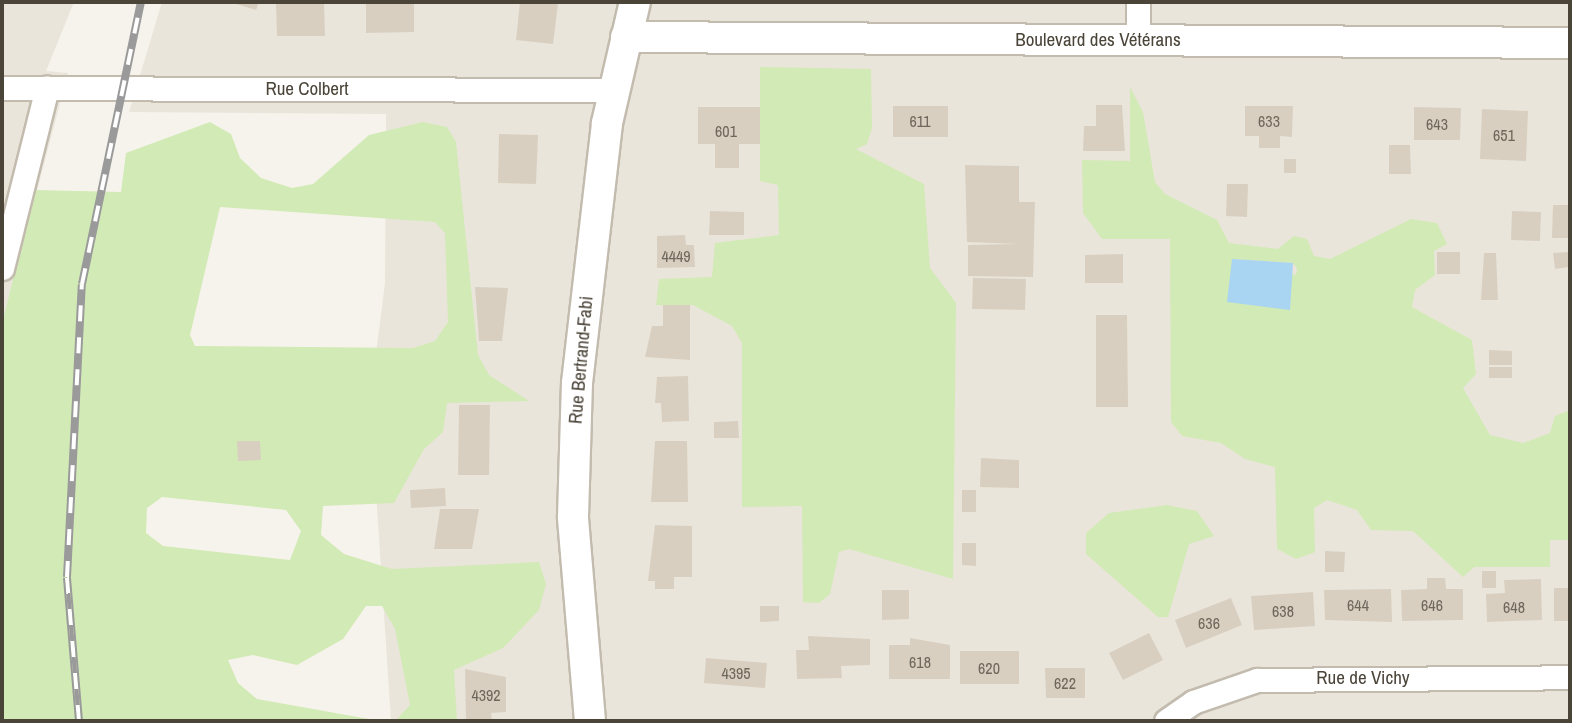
<!DOCTYPE html>
<html>
<head>
<meta charset="utf-8">
<style>
	body { margin:0 }
	#map { position:relative; width:1572px; height:723px; overflow:hidden; background:#f6f3ec; font-family:"Archivo Narrow",sans-serif }
	div>[style] { position:absolute }
	.residential>* { inset:0; background:#eae5da }
	.green>* { inset:0; background:#d2eab5 }
	.water>* { inset:0; background:#a9d4f2 }
	.building>* { inset:0; background:#d8cfc1 }
	.roads { filter:drop-shadow(2px 0 #c2bbae) drop-shadow(-2px 0 #c2bbae) drop-shadow(0 2px #c2bbae) drop-shadow(0 -2px #c2bbae) }
	.minor>* { height:23px; margin:-11.5px; padding:0 11.5px; transform-origin:11.5px; border-radius:11.5px; background:#fff }
	.tertiary>* { height:30px; margin:-15px; padding:0 15px; transform-origin:15px; border-radius:15px; background:#fff }
	.rail>* { height:8px; margin-top:-4px; transform-origin:0; background:repeating-linear-gradient(90deg,#fff 0 16px,#9a9a9a 0 32px); box-sizing:border-box; border-block:2px solid #9a9a9a }
	span { translate:-50% -50%; white-space:nowrap; text-align:center; line-height:1.15; -webkit-text-stroke:5px #fff; paint-order:stroke }
	.number-label { font-size:16px; color:#6e675b }
	.number-label span { -webkit-text-stroke-width:0 }
	.street-label { font-size:19px; color:#4b4439 }
	.frame { position:absolute; inset:0; border:4px solid #4b4439; pointer-events:none }
</style>
</head>
<body>
<div id="map">
	<div class="residential">
		<div style="clip-path:polygon(2px 2px,74px 2px,46px 71px,68px 73px,2px 323px)"></div>
		<div style="clip-path:polygon(162px 2px,1570px 2px,1570px 721px,391px 721px,370px 400px,385px 283px,386px 114px,129px 112px)"></div>
	</div>
	<div class="green">
		<div style="clip-path:polygon(760px 67px,871px 69px,872px 128px,867px 144px,856px 149px,924px 184px,930px 268px,956px 303px,953px 579px,849px 549px,839px 552px,830px 594px,819px 603px,803px 602px,802px 506px,742px 507px,742px 343px,732px 326px,693px 305px,656px 305px,659px 279px,712px 277px,715px 243px,779px 235px,778px 185px,760px 181px)"></div>
		<div style="clip-path:polygon(evenodd,1130px 87px,1143px 112px,1155px 182px,1165px 194px,1217px 220px,1229px 243px,1278px 249px,1294px 236px,1307px 239px,1314px 256px,1330px 259px,1411px 219px,1437px 223px,1447px 244px,1434px 251px,1435px 275px,1415px 290px,1412px 307px,1472px 340px,1476px 374px,1463px 388px,1490px 435px,1523px 443px,1550px 433px,1555px 416px,1570px 410px,1570px 540px,1550px 540px,1550px 567px,1474px 567px,1463px 577px,1413px 531px,1371px 530px,1357px 510px,1327px 500px,1314px 508px,1315px 552px,1296px 559px,1277px 549px,1275px 467px,1245px 459px,1221px 443px,1182px 436px,1171px 422px,1170px 239px,1102px 239px,1083px 213px,1082px 160px,1130px 161px,1130px 87px,1232px 259px,1293px 263px,1297px 268px,1296px 275px,1232px 259px)"></div>
		<div style="clip-path:polygon(evenodd,210px 122px,231px 134px,240px 158px,261px 178px,292px 188px,313px 184px,369px 135px,423px 122px,447px 127px,456px 142px,478px 355px,489px 375px,529px 401px,447px 403px,443px 432px,424px 449px,394px 503px,323px 506px,321px 535px,344px 554px,392px 569px,539px 562px,546px 584px,539px 610px,503px 648px,454px 670px,457px 721px,395px 721px,410px 705px,395px 629px,382px 606px,366px 606px,343px 639px,297px 665px,253px 655px,228px 660px,238px 683px,257px 699px,380px 721px,2px 721px,2px 324px,35px 190px,121px 192px,126px 153px,210px 122px,220px 207px,435px 222px,445px 233px,448px 322px,435px 341px,413px 348px,195px 346px,190px 335px,220px 207px,210px 122px,162px 497px,286px 510px,301px 531px,290px 560px,163px 546px,146px 533px,147px 508px,162px 497px)"></div>
		<div style="clip-path:polygon(1167px 505px,1197px 511px,1214px 536px,1189px 544px,1168px 617px,1158px 617px,1086px 554px,1086px 533px,1109px 513px)"></div>
	</div>
	<div class="water">
		<div style="clip-path:polygon(1232px 259px,1293px 263px,1290px 310px,1227px 302px)"></div>
	</div>
	<div class="building">
		<div style="clip-path:polygon(230px 2px,259px 2px,256px 10px)"></div>
		<div style="clip-path:polygon(324px 2px,325px 36px,277px 36px,276px 3px)"></div>
		<div style="clip-path:polygon(366px 2px,414px 2px,414px 32px,366px 33px)"></div>
		<div style="clip-path:polygon(520px 2px,558px 4px,553px 44px,516px 40px)"></div>
		<div style="clip-path:polygon(1096px 105px,1122px 105px,1125px 151px,1083px 151px,1084px 126px,1096px 126px)"></div>
		<div style="clip-path:polygon(893px 106px,948px 106px,948px 137px,893px 137px)"></div>
		<div style="clip-path:polygon(1245px 106px,1293px 106px,1292px 137px,1280px 136px,1280px 148px,1259px 148px,1259px 136px,1245px 136px)"></div>
		<div style="clip-path:polygon(698px 107px,760px 107px,760px 144px,739px 144px,739px 168px,715px 168px,715px 144px,698px 144px)"></div>
		<div style="clip-path:polygon(1414px 107px,1461px 108px,1460px 140px,1414px 140px)"></div>
		<div style="clip-path:polygon(1482px 109px,1528px 111px,1526px 161px,1480px 159px)"></div>
		<div style="clip-path:polygon(499px 134px,538px 135px,536px 184px,498px 183px)"></div>
		<div style="clip-path:polygon(1389px 145px,1410px 145px,1411px 174px,1389px 174px)"></div>
		<div style="clip-path:polygon(1284px 159px,1296px 159px,1296px 173px,1284px 173px)"></div>
		<div style="clip-path:polygon(965px 165px,1019px 166px,1019px 202px,1035px 202px,1033px 277px,968px 276px,968px 245px,1021px 244px,967px 242px)"></div>
		<div style="clip-path:polygon(1227px 184px,1248px 184px,1247px 217px,1226px 216px)"></div>
		<div style="clip-path:polygon(1553px 205px,1570px 205px,1570px 238px,1552px 238px)"></div>
		<div style="clip-path:polygon(710px 211px,744px 212px,744px 235px,709px 235px)"></div>
		<div style="clip-path:polygon(1512px 211px,1541px 212px,1540px 241px,1511px 240px)"></div>
		<div style="clip-path:polygon(685px 235px,686px 245px,694px 245px,695px 267px,657px 268px,657px 236px)"></div>
		<div style="clip-path:polygon(1437px 252px,1460px 252px,1460px 274px,1437px 274px)"></div>
		<div style="clip-path:polygon(1568px 252px,1569px 267px,1555px 269px,1553px 253px)"></div>
		<div style="clip-path:polygon(1484px 253px,1496px 253px,1498px 300px,1481px 300px)"></div>
		<div style="clip-path:polygon(1123px 254px,1123px 283px,1085px 283px,1085px 255px)"></div>
		<div style="clip-path:polygon(973px 278px,1026px 279px,1025px 310px,972px 309px)"></div>
		<div style="clip-path:polygon(475px 287px,508px 288px,502px 341px,479px 341px)"></div>
		<div style="clip-path:polygon(663px 305px,690px 305px,690px 360px,645px 357px,652px 326px,663px 326px)"></div>
		<div style="clip-path:polygon(1096px 315px,1127px 315px,1128px 407px,1096px 407px)"></div>
		<div style="clip-path:polygon(1489px 350px,1512px 351px,1512px 365px,1489px 365px)"></div>
		<div style="clip-path:polygon(1489px 367px,1512px 367px,1512px 378px,1489px 378px)"></div>
		<div style="clip-path:polygon(688px 376px,689px 421px,662px 422px,661px 403px,655px 403px,657px 377px)"></div>
		<div style="clip-path:polygon(459px 405px,490px 405px,489px 475px,458px 475px)"></div>
		<div style="clip-path:polygon(738px 421px,739px 438px,714px 438px,714px 422px)"></div>
		<div style="clip-path:polygon(237px 441px,260px 441px,261px 460px,238px 461px)"></div>
		<div style="clip-path:polygon(655px 441px,687px 441px,688px 502px,651px 502px)"></div>
		<div style="clip-path:polygon(981px 458px,1019px 460px,1019px 488px,980px 487px)"></div>
		<div style="clip-path:polygon(445px 488px,446px 506px,411px 508px,410px 490px)"></div>
		<div style="clip-path:polygon(962px 490px,976px 490px,976px 512px,962px 512px)"></div>
		<div style="clip-path:polygon(440px 509px,479px 509px,472px 549px,434px 549px)"></div>
		<div style="clip-path:polygon(655px 525px,692px 526px,692px 577px,674px 577px,674px 589px,655px 589px,655px 581px,648px 581px)"></div>
		<div style="clip-path:polygon(962px 543px,976px 543px,976px 566px,962px 565px)"></div>
		<div style="clip-path:polygon(1325px 551px,1345px 552px,1344px 572px,1325px 572px)"></div>
		<div style="clip-path:polygon(1482px 571px,1496px 571px,1496px 588px,1482px 588px)"></div>
		<div style="clip-path:polygon(1427px 578px,1445px 578px,1446px 589px,1463px 589px,1463px 620px,1402px 621px,1401px 590px,1427px 589px)"></div>
		<div style="clip-path:polygon(1541px 579px,1542px 620px,1487px 622px,1486px 594px,1505px 593px,1504px 580px)"></div>
		<div style="clip-path:polygon(1554px 588px,1570px 588px,1570px 621px,1554px 621px)"></div>
		<div style="clip-path:polygon(1391px 589px,1392px 622px,1325px 620px,1324px 590px)"></div>
		<div style="clip-path:polygon(882px 590px,909px 590px,909px 619px,882px 620px)"></div>
		<div style="clip-path:polygon(1313px 592px,1315px 626px,1254px 630px,1251px 596px)"></div>
		<div style="clip-path:polygon(1231px 598px,1242px 625px,1186px 648px,1175px 620px)"></div>
		<div style="clip-path:polygon(760px 606px,779px 606px,779px 621px,760px 622px)"></div>
		<div style="clip-path:polygon(1149px 633px,1163px 660px,1123px 680px,1109px 653px)"></div>
		<div style="clip-path:polygon(808px 636px,870px 639px,870px 665px,841px 666px,842px 678px,797px 679px,796px 650px,809px 650px)"></div>
		<div style="clip-path:polygon(910px 638px,950px 645px,950px 679px,889px 679px,889px 645px,910px 645px)"></div>
		<div style="clip-path:polygon(960px 651px,1019px 651px,1019px 684px,960px 684px)"></div>
		<div style="clip-path:polygon(706px 658px,767px 663px,765px 688px,704px 683px)"></div>
		<div style="clip-path:polygon(1045px 668px,1085px 668px,1085px 698px,1046px 698px)"></div>
		<div style="clip-path:polygon(465px 669px,506px 677px,506px 712px,491px 713px,492px 721px,466px 721px)"></div>
	</div>
	<div class="roads">
		<div class="minor">
			<div style="left:1138px;top:40px;width:38px;rotate:-90deg"></div>
			<div style="left:2px;top:88px;width:610px;rotate:0.19deg"></div>
			<div style="left:2px;top:268px;width:186px;rotate:-76deg"></div>
			<div style="left:1166px;top:721px;width:33px;rotate:-35deg"></div>
			<div style="left:1193px;top:702px;width:68px;rotate:-19deg"></div>
			<div style="left:1257px;top:680px;width:313px;rotate:-0.5deg"></div>
		</div>
		<div class="tertiary">
			<div style="left:626px;top:37px;width:944px;rotate:0.36deg"></div>
			<div style="left:590px;top:721px;width:205px;rotate:-94.8deg"></div>
			<div style="left:573px;top:517px;width:134px;rotate:-88.3deg"></div>
			<div style="left:577px;top:383px;width:262px;rotate:-83.4deg"></div>
			<div style="left:607px;top:123px;width:124px;rotate:-77deg"></div>
		</div>
	</div>
	<div class="rail">
		<div style="left:79px;top:721px;width:144px;rotate:-94.8deg"></div>
		<div style="left:67px;top:577px;width:293px;rotate:-87.1deg"></div>
		<div style="left:82px;top:284px;width:288px;rotate:-78.2deg"></div>
	</div>
	<div class="number-label">
		<span style="left:920px;top:121px">611</span>
		<span style="left:1269px;top:121px">633</span>
		<span style="left:1437px;top:124px">643</span>
		<span style="left:726px;top:131px">601</span>
		<span style="left:1504px;top:135px">651</span>
		<span style="left:676px;top:256px">4449</span>
		<span style="left:1358px;top:605px">644</span>
		<span style="left:1432px;top:605px">646</span>
		<span style="left:1514px;top:607px">648</span>
		<span style="left:1283px;top:611px">638</span>
		<span style="left:1209px;top:623px">636</span>
		<span style="left:920px;top:662px">618</span>
		<span style="left:989px;top:668px">620</span>
		<span style="left:736px;top:673px">4395</span>
		<span style="left:1065px;top:683px">622</span>
		<span style="left:486px;top:695px">4392</span>
	</div>
	<div class="street-label">
		<span style="left:1098px;top:40px">Boulevard des Vétérans</span>
		<span style="left:307px;top:89px">Rue Colbert</span>
		<span style="left:581px;top:360px;rotate:-85deg">Rue Bertrand-Fabi</span>
		<span style="left:1363px;top:678px">Rue de Vichy</span>
	</div>
	<div class="frame"></div>
</div>
</body>
</html>
